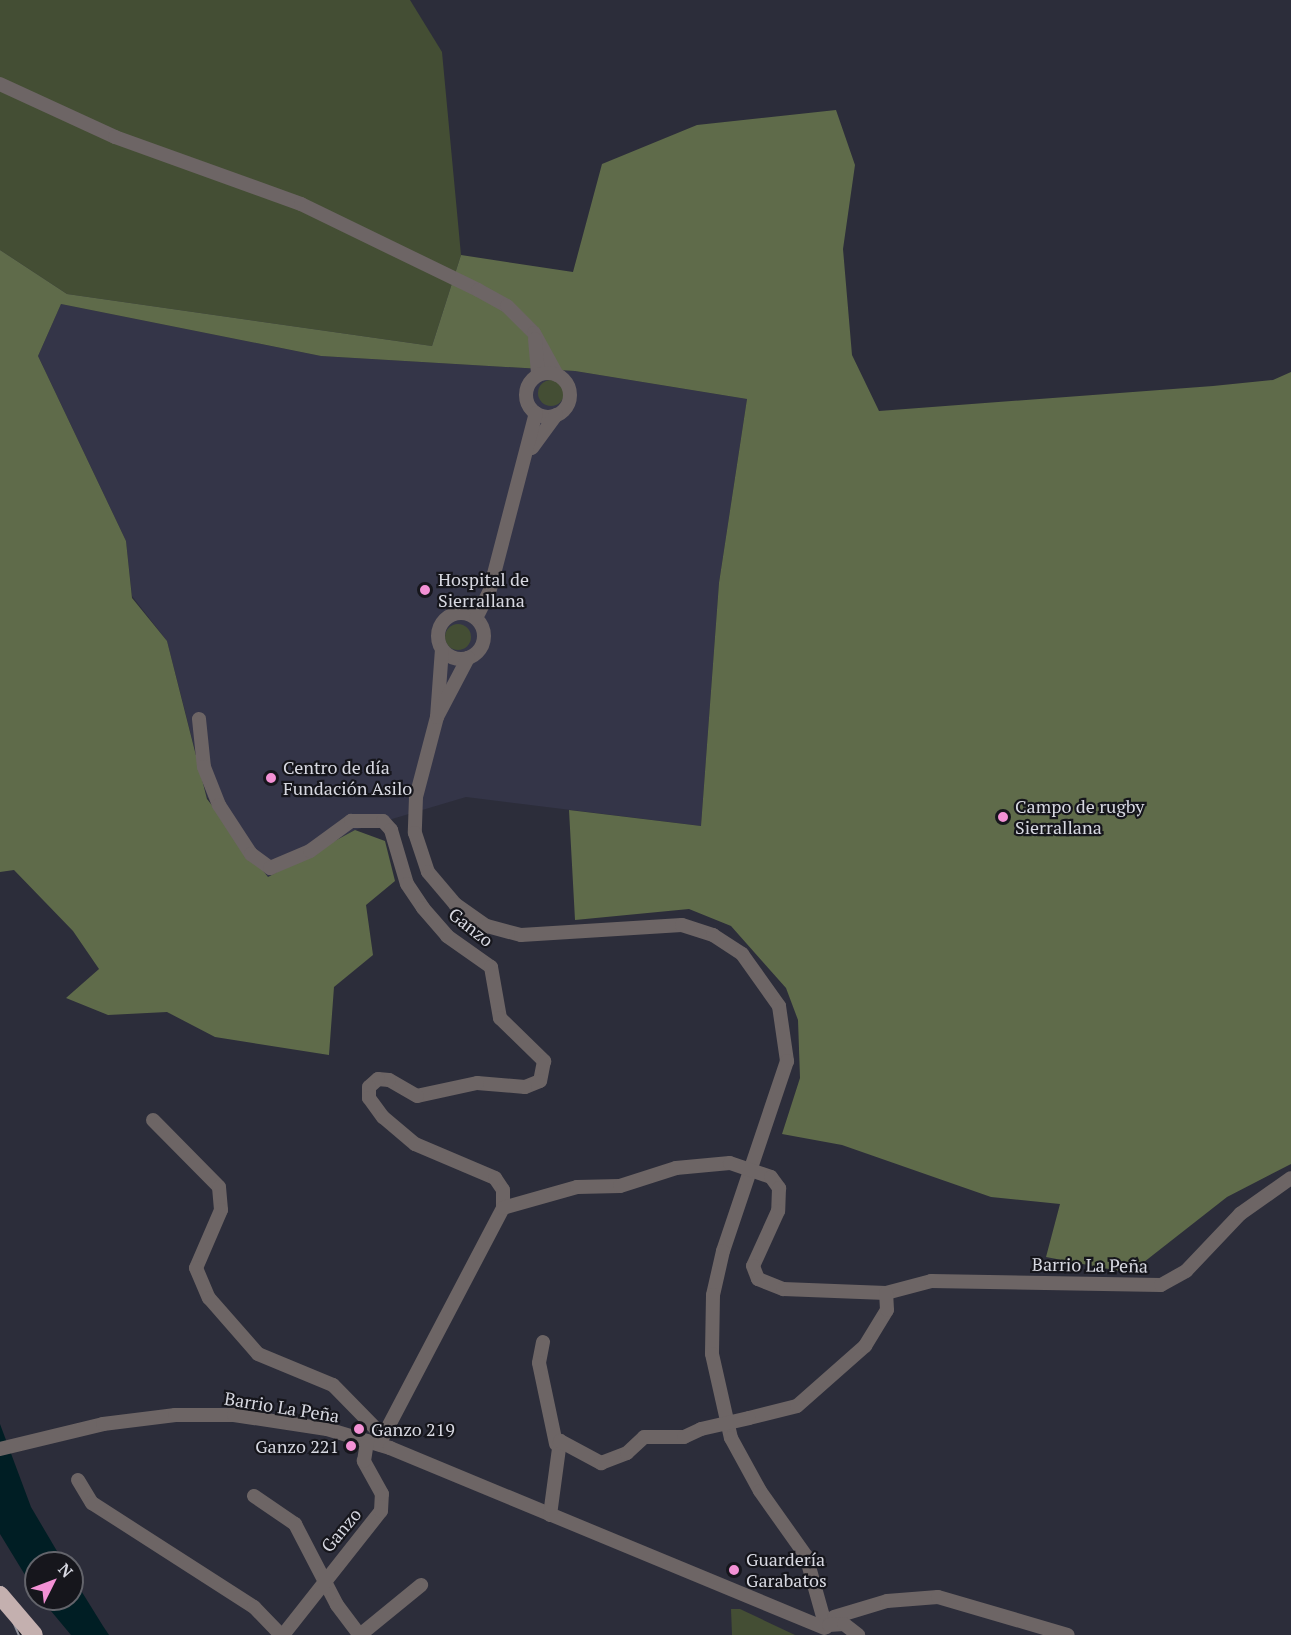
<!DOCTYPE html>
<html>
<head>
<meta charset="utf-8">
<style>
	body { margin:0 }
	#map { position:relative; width:1291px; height:1635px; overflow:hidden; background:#2c2d3a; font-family:"PT Serif",serif }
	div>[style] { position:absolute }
	.built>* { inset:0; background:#343548 }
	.green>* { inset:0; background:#444e34 }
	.round { border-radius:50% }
	.forest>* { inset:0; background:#5f6b4a }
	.water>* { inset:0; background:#001e24 }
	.street>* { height:14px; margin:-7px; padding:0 7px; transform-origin:7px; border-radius:7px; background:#6d6565 }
	.street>.ring { margin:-7px; padding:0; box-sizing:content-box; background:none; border:14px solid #6d6565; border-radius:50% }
	.rail>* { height:6px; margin-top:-3px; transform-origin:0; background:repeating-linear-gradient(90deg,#16161c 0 11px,#90919b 0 22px); box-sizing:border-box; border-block:2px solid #90919b }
	.street-bridge>* { height:14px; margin:-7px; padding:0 7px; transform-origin:7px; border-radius:7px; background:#6d6565 }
	.highway-bridge>* { height:18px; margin:-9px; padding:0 9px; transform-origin:9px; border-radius:9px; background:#c4b0af }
	.dots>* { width:16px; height:16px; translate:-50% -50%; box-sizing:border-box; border:3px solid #16161c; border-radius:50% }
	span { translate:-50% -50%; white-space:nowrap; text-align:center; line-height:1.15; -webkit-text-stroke:4.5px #16161c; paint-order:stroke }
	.poi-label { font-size:18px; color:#d7d8e1 }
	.left { translate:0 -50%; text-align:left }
	.right { translate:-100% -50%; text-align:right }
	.street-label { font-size:18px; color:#d7d8e1 }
	.north { position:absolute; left:24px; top:1551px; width:60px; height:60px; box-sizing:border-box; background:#16161c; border:2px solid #63646b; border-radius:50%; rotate:48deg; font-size:16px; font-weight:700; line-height:24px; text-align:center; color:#d7d8e1 }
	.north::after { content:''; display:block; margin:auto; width:21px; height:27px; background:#f391d5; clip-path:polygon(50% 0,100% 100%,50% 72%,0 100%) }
</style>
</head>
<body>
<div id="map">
	<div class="built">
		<div style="clip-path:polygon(61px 304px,321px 356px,575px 371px,747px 399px,719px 583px,701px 826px,466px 797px,355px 830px,268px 877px,207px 797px,167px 641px,132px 596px,126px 541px,38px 356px)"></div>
	</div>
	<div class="green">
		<div style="clip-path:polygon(0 0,410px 0,442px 52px,461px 255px,432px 346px,67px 294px,0 250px)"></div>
		<div class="round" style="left:538px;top:380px;width:26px;height:26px"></div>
		<div class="round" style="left:445px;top:624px;width:26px;height:26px"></div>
		<div style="clip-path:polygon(731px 1609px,740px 1609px,795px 1635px,732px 1635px)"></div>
	</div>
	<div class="forest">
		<div style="clip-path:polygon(836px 110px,855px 165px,843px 249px,852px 355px,879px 411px,1213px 386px,1273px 380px,1291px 372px,1291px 1164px,1227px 1197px,1130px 1273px,1046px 1257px,1060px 1204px,991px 1197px,842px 1145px,782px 1134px,800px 1078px,798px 1020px,786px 988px,731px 926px,689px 909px,575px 920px,569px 810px,701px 826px,719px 583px,747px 399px,575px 371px,321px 356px,61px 304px,38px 356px,126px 541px,132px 598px,167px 641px,207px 799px,268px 877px,355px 830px,385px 841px,395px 881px,366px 905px,373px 955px,334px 987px,329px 1055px,215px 1037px,167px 1012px,108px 1015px,66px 998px,99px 969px,73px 931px,14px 870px,0 872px,0 250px,67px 294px,432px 346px,461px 255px,573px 272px,602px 164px,697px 125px)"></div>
	</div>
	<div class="water">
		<div style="clip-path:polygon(0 1424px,31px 1507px,64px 1563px,36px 1563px,36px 1593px,0 1534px)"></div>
		<div style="clip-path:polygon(72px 1576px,103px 1626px,109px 1635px,71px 1635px,41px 1599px,72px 1599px)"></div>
	</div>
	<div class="street">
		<div style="left:0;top:84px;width:127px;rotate:24.7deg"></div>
		<div style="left:115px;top:137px;width:198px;rotate:19.8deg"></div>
		<div style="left:301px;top:204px;width:197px;rotate:25.9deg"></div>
		<div style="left:478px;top:290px;width:33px;rotate:29deg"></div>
		<div style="left:507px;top:306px;width:38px;rotate:45deg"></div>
		<div style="left:534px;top:333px;width:48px;rotate:61.3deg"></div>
		<div style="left:535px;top:339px;width:36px;rotate:85deg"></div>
		<div class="ring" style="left:526px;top:373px;width:30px;height:30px"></div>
		<div style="left:532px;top:448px;width:41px;rotate:-54deg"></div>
		<div class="ring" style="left:438px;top:613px;width:32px;height:32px"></div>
		<div style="left:476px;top:618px;width:28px;rotate:-63deg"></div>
		<div style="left:489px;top:593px;width:186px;rotate:-75.4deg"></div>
		<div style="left:442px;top:649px;width:68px;rotate:94.2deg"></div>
		<div style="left:437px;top:717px;width:83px;rotate:104.7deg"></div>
		<div style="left:416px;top:797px;width:36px;rotate:92deg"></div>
		<div style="left:415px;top:833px;width:41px;rotate:71.6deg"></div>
		<div style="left:428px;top:872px;width:42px;rotate:49.8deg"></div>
		<div style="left:455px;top:904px;width:39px;rotate:35deg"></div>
		<div style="left:487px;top:926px;width:35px;rotate:15deg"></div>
		<div style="left:521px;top:935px;width:161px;rotate:-3.6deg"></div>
		<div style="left:682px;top:925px;width:33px;rotate:18deg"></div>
		<div style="left:713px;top:935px;width:35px;rotate:33deg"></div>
		<div style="left:742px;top:954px;width:64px;rotate:54.6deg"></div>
		<div style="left:779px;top:1006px;width:56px;rotate:81.7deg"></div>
		<div style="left:787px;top:1061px;width:200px;rotate:108.6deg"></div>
		<div style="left:723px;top:1251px;width:45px;rotate:102.8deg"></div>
		<div style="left:713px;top:1295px;width:59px;rotate:91deg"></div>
		<div style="left:712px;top:1354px;width:86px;rotate:77.3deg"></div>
		<div style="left:731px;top:1438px;width:60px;rotate:61.3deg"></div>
		<div style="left:760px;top:1491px;width:80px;rotate:54.7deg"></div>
		<div style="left:806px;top:1556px;width:74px;rotate:74.3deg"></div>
		<div style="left:437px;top:717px;width:67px;rotate:-62.3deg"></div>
		<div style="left:199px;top:719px;width:48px;rotate:84.1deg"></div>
		<div style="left:204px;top:767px;width:41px;rotate:68.5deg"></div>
		<div style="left:219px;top:805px;width:59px;rotate:56.9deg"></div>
		<div style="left:251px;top:854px;width:24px;rotate:36deg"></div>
		<div style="left:270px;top:868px;width:43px;rotate:-23deg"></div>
		<div style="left:310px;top:851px;width:51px;rotate:-36.2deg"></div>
		<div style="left:351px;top:821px;width:32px"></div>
		<div style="left:383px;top:821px;width:12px;rotate:48deg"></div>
		<div style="left:391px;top:830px;width:56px;rotate:73.5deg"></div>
		<div style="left:407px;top:884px;width:29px;rotate:56deg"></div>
		<div style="left:423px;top:908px;width:37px;rotate:49deg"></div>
		<div style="left:447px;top:936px;width:54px;rotate:35.2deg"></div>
		<div style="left:491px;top:967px;width:52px;rotate:80deg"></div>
		<div style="left:500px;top:1018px;width:62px;rotate:44.3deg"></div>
		<div style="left:544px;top:1061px;width:20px;rotate:101deg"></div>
		<div style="left:540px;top:1081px;width:16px;rotate:158deg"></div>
		<div style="left:525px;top:1087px;width:48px;rotate:-175.2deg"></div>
		<div style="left:477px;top:1083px;width:61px;rotate:167.8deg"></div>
		<div style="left:417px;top:1096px;width:32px;rotate:-150deg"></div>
		<div style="left:389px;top:1080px;width:11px;rotate:-175deg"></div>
		<div style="left:378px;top:1079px;width:12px;rotate:138deg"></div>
		<div style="left:369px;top:1087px;width:11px;rotate:90deg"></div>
		<div style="left:369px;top:1098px;width:24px;rotate:54deg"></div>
		<div style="left:383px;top:1117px;width:42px;rotate:40.2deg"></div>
		<div style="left:415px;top:1144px;width:87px;rotate:23deg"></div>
		<div style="left:495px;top:1178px;width:14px;rotate:56deg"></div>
		<div style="left:503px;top:1190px;width:18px;rotate:90deg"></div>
		<div style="left:503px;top:1208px;width:267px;rotate:117.7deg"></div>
		<div style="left:153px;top:1120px;width:94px;rotate:45.4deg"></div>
		<div style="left:219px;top:1187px;width:23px;rotate:85deg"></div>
		<div style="left:221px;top:1210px;width:63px;rotate:113.3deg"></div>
		<div style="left:196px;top:1268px;width:33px;rotate:67deg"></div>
		<div style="left:209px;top:1298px;width:74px;rotate:48.8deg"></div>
		<div style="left:258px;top:1354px;width:81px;rotate:22.5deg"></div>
		<div style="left:333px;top:1385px;width:71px;rotate:45.6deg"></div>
		<div style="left:503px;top:1208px;width:77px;rotate:-15.8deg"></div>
		<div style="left:577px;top:1187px;width:43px;rotate:-1.3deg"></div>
		<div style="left:620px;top:1186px;width:59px;rotate:-17.8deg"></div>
		<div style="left:676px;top:1168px;width:54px;rotate:-5.3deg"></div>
		<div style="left:730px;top:1163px;width:43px;rotate:18.9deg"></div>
		<div style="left:771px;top:1177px;width:14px;rotate:54deg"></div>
		<div style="left:779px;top:1188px;width:23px;rotate:92deg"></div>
		<div style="left:778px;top:1211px;width:60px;rotate:114.4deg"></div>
		<div style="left:753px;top:1266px;width:14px;rotate:69deg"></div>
		<div style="left:758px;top:1279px;width:27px;rotate:22deg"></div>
		<div style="left:783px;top:1289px;width:103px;rotate:2.2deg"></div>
		<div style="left:886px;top:1293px;width:47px;rotate:-14.9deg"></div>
		<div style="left:931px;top:1281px;width:230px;rotate:1deg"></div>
		<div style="left:1161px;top:1285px;width:29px;rotate:-29deg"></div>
		<div style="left:1186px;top:1271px;width:79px;rotate:-46.5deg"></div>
		<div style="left:1240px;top:1214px;width:62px;rotate:-35.2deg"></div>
		<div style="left:543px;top:1342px;width:21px;rotate:101deg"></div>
		<div style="left:539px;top:1363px;width:83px;rotate:78.1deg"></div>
		<div style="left:749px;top:1418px;width:49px;rotate:-14deg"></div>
		<div style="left:797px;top:1406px;width:91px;rotate:-41.4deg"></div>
		<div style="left:865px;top:1346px;width:42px;rotate:-58.6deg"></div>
		<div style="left:887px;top:1310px;width:17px;rotate:-93deg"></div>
		<div style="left:0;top:1449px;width:106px;rotate:-13.6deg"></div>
		<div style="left:103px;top:1424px;width:73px;rotate:-7.1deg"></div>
		<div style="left:175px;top:1415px;width:59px"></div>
		<div style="left:234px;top:1415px;width:94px;rotate:8.6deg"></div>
		<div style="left:327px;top:1429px;width:66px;rotate:16.8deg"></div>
		<div style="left:390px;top:1448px;width:470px;rotate:22.5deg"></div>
		<div style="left:78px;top:1480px;width:27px;rotate:59deg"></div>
		<div style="left:92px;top:1503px;width:193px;rotate:32.7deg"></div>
		<div style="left:254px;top:1607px;width:39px;rotate:46deg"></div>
		<div style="left:254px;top:1496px;width:50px;rotate:34.3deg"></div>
		<div style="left:295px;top:1524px;width:91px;rotate:62.6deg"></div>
		<div style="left:337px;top:1605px;width:38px;rotate:53deg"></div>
		<div style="left:550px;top:1515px;width:75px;rotate:-82.3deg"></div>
		<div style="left:560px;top:1441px;width:47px;rotate:28.2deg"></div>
		<div style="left:601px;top:1463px;width:28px;rotate:-21deg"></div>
		<div style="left:627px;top:1453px;width:23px;rotate:-43deg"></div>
		<div style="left:644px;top:1437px;width:40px"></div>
		<div style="left:684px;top:1437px;width:19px;rotate:-25deg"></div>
		<div style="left:834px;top:1617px;width:55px;rotate:-16.8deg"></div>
		<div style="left:887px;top:1601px;width:51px;rotate:-4.5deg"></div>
		<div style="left:938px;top:1597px;width:135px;rotate:16.3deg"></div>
		<div style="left:829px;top:1625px;width:15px;rotate:-4deg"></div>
		<div style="left:844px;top:1624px;width:18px;rotate:38deg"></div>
		<div style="left:283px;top:1635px;width:158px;rotate:-51.7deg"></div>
		<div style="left:381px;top:1511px;width:17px;rotate:-87deg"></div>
		<div style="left:382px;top:1494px;width:38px;rotate:-119deg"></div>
		<div style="left:364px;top:1461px;width:20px;rotate:-81deg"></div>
		<div style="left:360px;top:1635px;width:79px;rotate:-39.3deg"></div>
	</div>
	<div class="rail">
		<div style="left:0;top:1587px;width:52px;rotate:66.4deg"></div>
	</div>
	<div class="street-bridge">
		<div style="left:701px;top:1429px;width:49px;rotate:-12.9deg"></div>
	</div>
	<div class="highway-bridge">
		<div style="left:0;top:1595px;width:52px;rotate:49.6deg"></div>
	</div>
	<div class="dots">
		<div style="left:425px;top:590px;background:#f391d5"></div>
		<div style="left:271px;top:778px;background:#f391d5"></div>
		<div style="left:1003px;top:817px;background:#f391d5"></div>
		<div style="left:359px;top:1429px;background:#f391d5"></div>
		<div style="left:351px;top:1446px;background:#f391d5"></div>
		<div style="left:734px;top:1570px;background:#f391d5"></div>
	</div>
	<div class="poi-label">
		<span class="left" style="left:438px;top:590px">Hospital de<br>Sierrallana</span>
		<span class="left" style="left:283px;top:778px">Centro de día<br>Fundación Asilo</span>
		<span class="left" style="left:1015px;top:817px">Campo de rugby<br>Sierrallana</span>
		<span class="left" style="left:371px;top:1429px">Ganzo 219</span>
		<span class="right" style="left:339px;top:1446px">Ganzo 221</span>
		<span class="left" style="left:746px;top:1570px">Guardería<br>Garabatos</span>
	</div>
	<div class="street-label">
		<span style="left:471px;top:927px;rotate:38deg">Ganzo</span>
		<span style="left:1090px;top:1265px;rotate:1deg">Barrio La Peña</span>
		<span style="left:282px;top:1407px;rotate:9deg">Barrio La Peña</span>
		<span style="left:341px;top:1530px;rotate:-50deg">Ganzo</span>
	</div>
	<div class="north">N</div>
</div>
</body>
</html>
